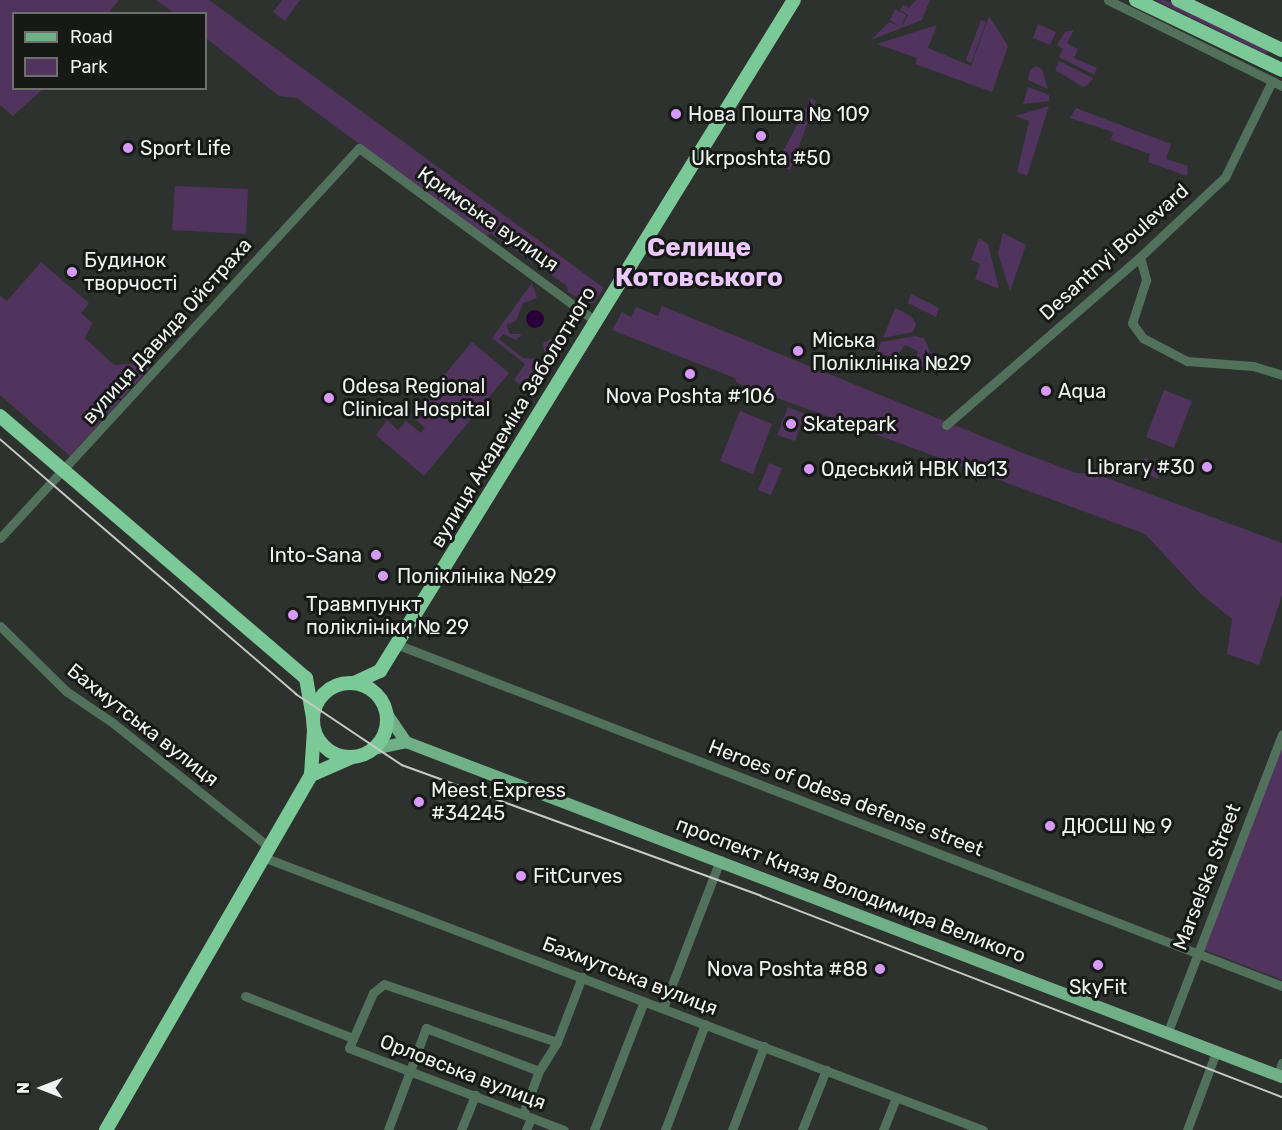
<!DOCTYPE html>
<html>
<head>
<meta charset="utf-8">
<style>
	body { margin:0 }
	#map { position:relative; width:1282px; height:1130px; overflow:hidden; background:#2d322e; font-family:Rubik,sans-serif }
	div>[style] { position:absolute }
	.green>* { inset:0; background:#50345d }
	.water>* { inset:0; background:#2a003a }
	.round { border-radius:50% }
	.minor>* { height:9px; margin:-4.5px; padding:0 4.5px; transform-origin:4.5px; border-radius:4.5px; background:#52715c }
	.major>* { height:12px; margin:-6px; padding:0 6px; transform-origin:6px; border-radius:6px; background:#70b087 }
	.highway>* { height:14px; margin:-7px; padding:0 7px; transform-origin:7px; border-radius:7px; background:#7bc997 }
	.highway>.ring { margin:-7px; padding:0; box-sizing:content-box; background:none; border:14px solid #7bc997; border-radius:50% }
	.tram>* { height:1.5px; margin:-0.75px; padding:0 0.75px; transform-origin:0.75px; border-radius:0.75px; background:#c7cac8 }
	.dots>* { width:16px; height:16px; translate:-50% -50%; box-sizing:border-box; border:3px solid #171917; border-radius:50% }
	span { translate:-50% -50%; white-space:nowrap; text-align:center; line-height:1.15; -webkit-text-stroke:6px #171917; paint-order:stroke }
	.poi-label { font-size:20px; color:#f0f3f1 }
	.left { translate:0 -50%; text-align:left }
	.right { translate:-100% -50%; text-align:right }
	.street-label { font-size:20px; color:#f0f3f1 }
	.district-label { font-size:26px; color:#ecc9fe; font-weight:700 }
	.legend { position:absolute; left:12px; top:12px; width:195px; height:78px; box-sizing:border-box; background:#171917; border:2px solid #6e706e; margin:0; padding:8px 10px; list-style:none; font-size:18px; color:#f0f3f1 }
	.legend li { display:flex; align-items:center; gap:12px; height:30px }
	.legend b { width:30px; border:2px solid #6e706e }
	.north { position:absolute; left:12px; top:1058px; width:60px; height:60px; -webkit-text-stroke:4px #171917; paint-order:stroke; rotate:270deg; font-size:16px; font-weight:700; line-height:24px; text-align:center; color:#f0f3f1 }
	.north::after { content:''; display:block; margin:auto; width:21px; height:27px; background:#f0f3f1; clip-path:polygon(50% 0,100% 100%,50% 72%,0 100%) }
</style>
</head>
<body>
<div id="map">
	<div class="green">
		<div style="clip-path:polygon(0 0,119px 0,108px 13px,14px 14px,14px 88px,43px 89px,13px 116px,0 105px)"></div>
		<div style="clip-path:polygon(156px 0,209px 0,604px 288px,594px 303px,585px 303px,568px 292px,567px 286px,490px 233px,485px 237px,297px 98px,279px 96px,206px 38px,206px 14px,174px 13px)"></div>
		<div style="clip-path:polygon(282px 0,300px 0,285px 21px,273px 12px)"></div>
		<div style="clip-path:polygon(916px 0,930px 0,922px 20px,871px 40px,889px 22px,899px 26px,890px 20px,895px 9px,906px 15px,901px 27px,908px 15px,900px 10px,903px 5px,909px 8px)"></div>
		<div style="clip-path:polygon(1155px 0,1165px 0,1268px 50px,1266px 54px)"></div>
		<div style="clip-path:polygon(989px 16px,1008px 46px,992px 92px,915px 64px,917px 58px,877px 44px,937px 25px,928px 48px,971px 66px)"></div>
		<div style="clip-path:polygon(981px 20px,986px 22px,971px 63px,966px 60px)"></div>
		<div style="clip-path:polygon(1038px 24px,1056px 32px,1050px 45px,1033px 38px)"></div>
		<div style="clip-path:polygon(1074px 30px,1067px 43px,1078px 49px,1074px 58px,1097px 68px,1094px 75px,1059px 57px,1063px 49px,1057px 45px,1065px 32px)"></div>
		<div style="clip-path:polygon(1059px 61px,1093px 78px,1088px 85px,1083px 87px,1055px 70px)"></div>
		<div style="clip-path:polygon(1036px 66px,1042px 69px,1048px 89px,1028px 80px,1030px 70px)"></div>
		<div style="clip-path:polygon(1028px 87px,1049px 95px,1049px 101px,1023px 104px)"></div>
		<div style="clip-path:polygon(811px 98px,816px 101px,790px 170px,776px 165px)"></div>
		<div style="clip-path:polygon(1049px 106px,1027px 176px,1017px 172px,1029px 121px,1015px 116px)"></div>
		<div style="clip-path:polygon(1076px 108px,1171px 144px,1166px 159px,1188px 166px,1187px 176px,1148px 162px,1150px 154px,1111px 140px,1113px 132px,1070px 118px)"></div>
		<div style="clip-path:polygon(175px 186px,248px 189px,246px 234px,172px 230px)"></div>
		<div style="clip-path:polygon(1003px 233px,1026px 245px,1010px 291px,998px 253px)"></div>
		<div style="clip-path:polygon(979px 238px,988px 244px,999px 289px,975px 279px,980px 264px,971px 260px)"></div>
		<div style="clip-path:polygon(41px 262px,89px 303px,81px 313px,92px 323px,85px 338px,114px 365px,142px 363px,149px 369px,70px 456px,0 395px,0 296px,7px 301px)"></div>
		<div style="clip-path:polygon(532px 283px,537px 298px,523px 303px,516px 321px,506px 325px,510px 334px,522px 334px,516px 340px,503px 334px,499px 339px,523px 358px,539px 359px,542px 376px,531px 394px,514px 380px,525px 364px,492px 338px)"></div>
		<div style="clip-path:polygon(911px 294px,939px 308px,936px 317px,908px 303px)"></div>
		<div style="clip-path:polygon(662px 306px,1013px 449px,1076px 473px,1096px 474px,1282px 543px,1282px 595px,1259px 665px,1227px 654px,1232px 619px,1201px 594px,1145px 534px,737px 383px,735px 378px,612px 330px,622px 312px,631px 317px,636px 307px,658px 316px)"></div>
		<div style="clip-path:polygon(895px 308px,911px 316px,916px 324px,913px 332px,883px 338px)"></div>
		<div style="clip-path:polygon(915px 336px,924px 338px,940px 374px,914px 364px,918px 351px,905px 345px,896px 358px,877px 353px,881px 342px)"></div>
		<div style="clip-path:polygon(550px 339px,560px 346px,547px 369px,543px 343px)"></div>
		<div style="clip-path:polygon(472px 342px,509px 373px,424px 476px,376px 435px,387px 420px,398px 430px,406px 421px,421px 433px,425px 428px,411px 415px)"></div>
		<div style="clip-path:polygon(1164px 390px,1192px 401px,1174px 448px,1146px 437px)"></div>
		<div style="clip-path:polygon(788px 407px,805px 414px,795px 441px,777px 435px)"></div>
		<div style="clip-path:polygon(740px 411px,772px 424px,753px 474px,720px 461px)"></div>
		<div style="clip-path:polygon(1144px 458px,1162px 465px,1158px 479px,1140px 471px)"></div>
		<div style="clip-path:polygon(769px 463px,782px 468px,771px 495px,758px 490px)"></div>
		<div style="clip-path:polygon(1282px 742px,1282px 980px,1202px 949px)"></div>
	</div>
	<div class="water">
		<div class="round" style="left:526px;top:310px;width:18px;height:18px"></div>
	</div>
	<div class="minor">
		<div style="left:1108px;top:0;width:194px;rotate:26.3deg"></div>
		<div style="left:1140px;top:257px;width:24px;rotate:75deg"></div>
		<div style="left:1146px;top:280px;width:45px;rotate:108deg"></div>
		<div style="left:1132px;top:323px;width:19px;rotate:54deg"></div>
		<div style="left:1143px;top:338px;width:50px;rotate:27.6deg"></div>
		<div style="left:1187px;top:361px;width:66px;rotate:4.3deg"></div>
		<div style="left:1253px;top:366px;width:30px;rotate:17deg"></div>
		<div style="left:946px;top:425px;width:257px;rotate:-40.9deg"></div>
		<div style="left:1140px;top:257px;width:117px;rotate:-43.3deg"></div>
		<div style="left:1225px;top:177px;width:107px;rotate:-63.9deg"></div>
		<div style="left:0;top:538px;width:530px;rotate:-47.37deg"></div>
		<div style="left:359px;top:148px;width:291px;rotate:36.2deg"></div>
		<div style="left:0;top:626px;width:93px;rotate:44.6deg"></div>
		<div style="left:66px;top:691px;width:57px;rotate:34.2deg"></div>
		<div style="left:113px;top:723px;width:199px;rotate:38.5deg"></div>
		<div style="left:396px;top:644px;width:950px;rotate:21.11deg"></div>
		<div style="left:263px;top:857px;width:770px;rotate:20.77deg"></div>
		<div style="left:245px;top:996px;width:116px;rotate:21.3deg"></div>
		<div style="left:663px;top:1008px;width:159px;rotate:-68.9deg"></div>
		<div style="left:1167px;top:1034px;width:321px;rotate:-69deg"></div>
		<div style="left:557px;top:1042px;width:182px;rotate:-161.5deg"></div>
		<div style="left:384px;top:984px;width:14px;rotate:141deg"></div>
		<div style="left:373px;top:993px;width:60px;rotate:113.6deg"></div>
		<div style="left:349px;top:1048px;width:230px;rotate:20.9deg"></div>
		<div style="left:1278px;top:1075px;width:13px;rotate:-72deg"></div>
		<div style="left:523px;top:1114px;width:46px;rotate:-69.6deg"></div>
		<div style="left:539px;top:1071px;width:34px;rotate:-58deg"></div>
		<div style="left:557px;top:1042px;width:70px;rotate:-69deg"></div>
		<div style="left:388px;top:1130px;width:109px;rotate:-69.6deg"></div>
		<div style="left:426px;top:1028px;width:121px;rotate:20.8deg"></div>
		<div style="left:461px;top:1130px;width:38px;rotate:-68deg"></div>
		<div style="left:526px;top:1130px;width:13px;rotate:-67deg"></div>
		<div style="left:594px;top:1130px;width:138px;rotate:-68.8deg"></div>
		<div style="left:665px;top:1130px;width:113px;rotate:-69.3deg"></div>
		<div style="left:732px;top:1130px;width:90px;rotate:-69.1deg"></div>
		<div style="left:802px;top:1130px;width:65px;rotate:-68.2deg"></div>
		<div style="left:883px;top:1130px;width:35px;rotate:-68deg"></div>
		<div style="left:1187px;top:1130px;width:83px;rotate:-69.6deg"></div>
	</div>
	<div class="major">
		<div style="left:387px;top:714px;width:34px;rotate:56deg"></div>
		<div style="left:374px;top:749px;width:33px;rotate:-12deg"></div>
		<div style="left:406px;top:742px;width:938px;rotate:20.93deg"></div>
	</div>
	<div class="highway">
		<div style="left:1136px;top:0;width:162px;rotate:25.6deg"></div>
		<div style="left:1178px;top:0;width:115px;rotate:25.7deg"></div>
		<div style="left:0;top:416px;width:403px;rotate:40.6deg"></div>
		<div style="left:306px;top:678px;width:41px;rotate:80.1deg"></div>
		<div class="ring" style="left:313px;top:683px;width:60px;height:60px"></div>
		<div style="left:354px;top:683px;width:29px;rotate:-25deg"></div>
		<div style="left:380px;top:671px;width:788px;rotate:-58.33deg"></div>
		<div style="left:311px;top:775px;width:43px;rotate:-23.6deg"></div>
		<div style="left:106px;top:1130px;width:410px;rotate:-60deg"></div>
		<div style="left:311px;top:775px;width:45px;rotate:-86.2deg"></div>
	</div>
	<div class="tram">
		<div style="left:0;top:439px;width:391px;rotate:40.7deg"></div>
		<div style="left:296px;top:694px;width:128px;rotate:33.8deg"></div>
		<div style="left:402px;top:765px;width:382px;rotate:20deg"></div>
		<div style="left:761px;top:896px;width:558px;rotate:21.1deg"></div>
	</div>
	<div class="dots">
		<div style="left:676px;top:114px;background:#d89af8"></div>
		<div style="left:761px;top:136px;background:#d89af8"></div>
		<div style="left:128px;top:148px;background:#d89af8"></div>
		<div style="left:72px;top:272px;background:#d89af8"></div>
		<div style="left:798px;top:351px;background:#d89af8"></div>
		<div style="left:690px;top:374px;background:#d89af8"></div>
		<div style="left:1046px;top:391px;background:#d89af8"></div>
		<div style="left:329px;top:398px;background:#d89af8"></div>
		<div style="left:791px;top:424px;background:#d89af8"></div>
		<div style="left:1207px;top:467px;background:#d89af8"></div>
		<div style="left:809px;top:469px;background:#d89af8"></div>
		<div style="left:376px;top:555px;background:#d89af8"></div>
		<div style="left:383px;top:576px;background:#d89af8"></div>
		<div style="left:293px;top:615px;background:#d89af8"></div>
		<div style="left:419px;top:802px;background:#d89af8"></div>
		<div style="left:1050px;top:826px;background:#d89af8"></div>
		<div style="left:521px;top:876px;background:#d89af8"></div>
		<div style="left:1098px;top:965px;background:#d89af8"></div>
		<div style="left:880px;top:969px;background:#d89af8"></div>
	</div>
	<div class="poi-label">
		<span class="left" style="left:688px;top:114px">Нова Пошта № 109</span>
		<span class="left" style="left:140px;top:148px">Sport Life</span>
		<span style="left:761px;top:158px">Ukrposhta #50</span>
		<span class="left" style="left:84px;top:272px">Будинок<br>творчості</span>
		<span class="left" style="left:812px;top:352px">Міська<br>Поліклініка №29</span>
		<span class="left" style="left:342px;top:398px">Odesa Regional<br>Clinical Hospital</span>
		<span class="left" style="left:1058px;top:391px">Aqua</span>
		<span style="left:690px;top:396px">Nova Poshta #106</span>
		<span class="left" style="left:803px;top:424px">Skatepark</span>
		<span class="right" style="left:1195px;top:467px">Library #30</span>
		<span class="left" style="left:821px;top:469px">Одеський НВК №13</span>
		<span class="right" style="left:362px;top:555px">Into-Sana</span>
		<span class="left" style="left:397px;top:576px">Поліклініка №29</span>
		<span class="left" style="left:306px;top:616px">Травмпункт<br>поліклініки № 29</span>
		<span class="left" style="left:431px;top:802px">Meest Express<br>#34245</span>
		<span class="left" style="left:1062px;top:826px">ДЮСШ № 9</span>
		<span class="left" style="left:533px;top:876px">FitCurves</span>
		<span class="right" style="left:868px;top:969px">Nova Poshta #88</span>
		<span style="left:1098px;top:987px">SkyFit</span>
	</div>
	<div class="street-label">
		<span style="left:488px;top:219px;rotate:35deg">Кримська вулиця</span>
		<span style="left:1114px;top:252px;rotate:-42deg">Desantnyi Boulevard</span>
		<span style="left:167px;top:331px;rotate:-48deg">вулиця Давида Ойстраха</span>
		<span style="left:513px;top:417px;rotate:-59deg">вулиця Академіка Заболотного</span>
		<span style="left:143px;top:725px;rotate:38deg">Бахмутська вулиця</span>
		<span style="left:846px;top:798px;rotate:21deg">Heroes of Odesa defense street</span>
		<span style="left:1207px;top:877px;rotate:-69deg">Marselska Street</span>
		<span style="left:851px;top:890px;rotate:21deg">проспект Князя Володимира Великого</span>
		<span style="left:630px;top:976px;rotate:21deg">Бахмутська вулиця</span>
		<span style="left:463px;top:1072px;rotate:21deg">Орловська вулиця</span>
	</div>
	<div class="district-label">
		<span style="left:699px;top:263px">Селище<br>Котовського</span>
	</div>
	<ul class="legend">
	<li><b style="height:8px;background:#70b087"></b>Road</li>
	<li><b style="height:16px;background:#50345d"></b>Park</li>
	</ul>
	<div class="north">N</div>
</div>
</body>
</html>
